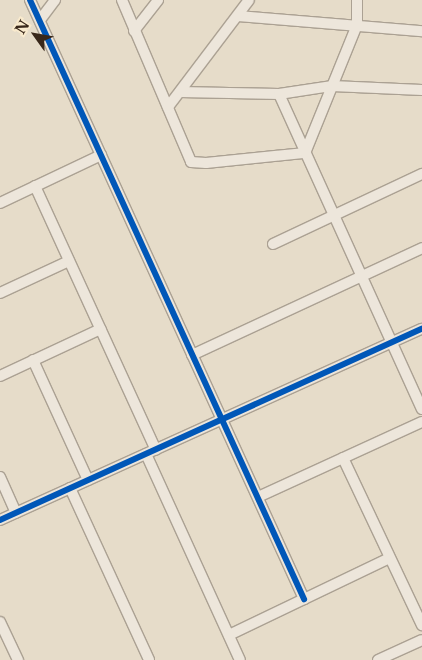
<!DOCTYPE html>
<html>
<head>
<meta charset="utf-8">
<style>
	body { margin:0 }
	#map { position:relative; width:422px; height:660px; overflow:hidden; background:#e6dcc9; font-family:"Libre Baskerville",serif }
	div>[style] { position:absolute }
	.roads { filter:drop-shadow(1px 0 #aba193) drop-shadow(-1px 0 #aba193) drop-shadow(0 1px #aba193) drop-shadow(0 -1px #aba193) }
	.minor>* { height:10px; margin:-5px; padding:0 5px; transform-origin:5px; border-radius:5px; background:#ede6db }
	.cycleway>* { height:6px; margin:-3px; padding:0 3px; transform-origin:3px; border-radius:3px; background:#0057b8 }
	span { translate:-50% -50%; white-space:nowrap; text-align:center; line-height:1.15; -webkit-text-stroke:4px #f9eacd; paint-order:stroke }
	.north { position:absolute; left:10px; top:10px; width:50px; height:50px; -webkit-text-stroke:4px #f9eacd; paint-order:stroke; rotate:302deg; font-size:14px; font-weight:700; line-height:20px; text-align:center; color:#39281a }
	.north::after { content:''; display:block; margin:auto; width:18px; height:22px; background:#39281a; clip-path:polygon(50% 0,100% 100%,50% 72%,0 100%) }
</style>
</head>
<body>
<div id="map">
	<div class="roads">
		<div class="minor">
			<div style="left:30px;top:0;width:659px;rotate:65.42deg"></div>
			<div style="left:122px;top:0;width:176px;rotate:66.9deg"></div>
			<div style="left:191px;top:162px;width:15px;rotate:4deg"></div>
			<div style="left:206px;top:163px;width:100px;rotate:-5.8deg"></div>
			<div style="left:305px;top:153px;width:138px;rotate:-67.9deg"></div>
			<div style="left:357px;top:25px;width:25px;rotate:-90deg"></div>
			<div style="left:238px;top:16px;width:185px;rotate:4.7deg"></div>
			<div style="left:40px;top:20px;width:25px;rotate:-53deg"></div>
			<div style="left:134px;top:31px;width:39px;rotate:-52deg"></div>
			<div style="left:180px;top:92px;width:99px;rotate:1.2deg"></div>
			<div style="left:279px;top:94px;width:54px;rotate:-8.6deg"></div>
			<div style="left:332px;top:86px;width:90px;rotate:2.5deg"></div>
			<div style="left:279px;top:94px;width:346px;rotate:65.6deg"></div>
			<div style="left:168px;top:107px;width:134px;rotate:-52.9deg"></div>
			<div style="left:35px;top:186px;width:290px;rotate:65.4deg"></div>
			<div style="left:0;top:203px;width:112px;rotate:-25.4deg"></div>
			<div style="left:273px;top:244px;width:165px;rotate:-25.2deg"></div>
			<div style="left:0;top:293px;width:76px;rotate:-24.9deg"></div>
			<div style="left:192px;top:355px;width:254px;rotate:-24.9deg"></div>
			<div style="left:33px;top:360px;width:132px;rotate:65.4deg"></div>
			<div style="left:0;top:376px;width:111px;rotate:-25deg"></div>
			<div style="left:146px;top:454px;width:226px;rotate:65.5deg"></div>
			<div style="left:343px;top:458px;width:185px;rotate:64.7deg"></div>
			<div style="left:0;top:477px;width:39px;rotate:66deg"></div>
			<div style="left:70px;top:488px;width:189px;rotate:65.3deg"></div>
			<div style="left:258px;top:497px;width:180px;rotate:-24.6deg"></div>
			<div style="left:0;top:520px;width:463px;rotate:-24.4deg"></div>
			<div style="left:0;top:622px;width:42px;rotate:64.7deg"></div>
			<div style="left:229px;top:635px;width:178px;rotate:-25.6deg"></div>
			<div style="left:378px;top:660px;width:48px;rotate:-24.4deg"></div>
		</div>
	</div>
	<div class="cycleway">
		<div style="left:30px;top:0;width:659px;rotate:65.42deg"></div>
		<div style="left:0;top:520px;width:463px;rotate:-24.4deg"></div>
	</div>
	<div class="north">N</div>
</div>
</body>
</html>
